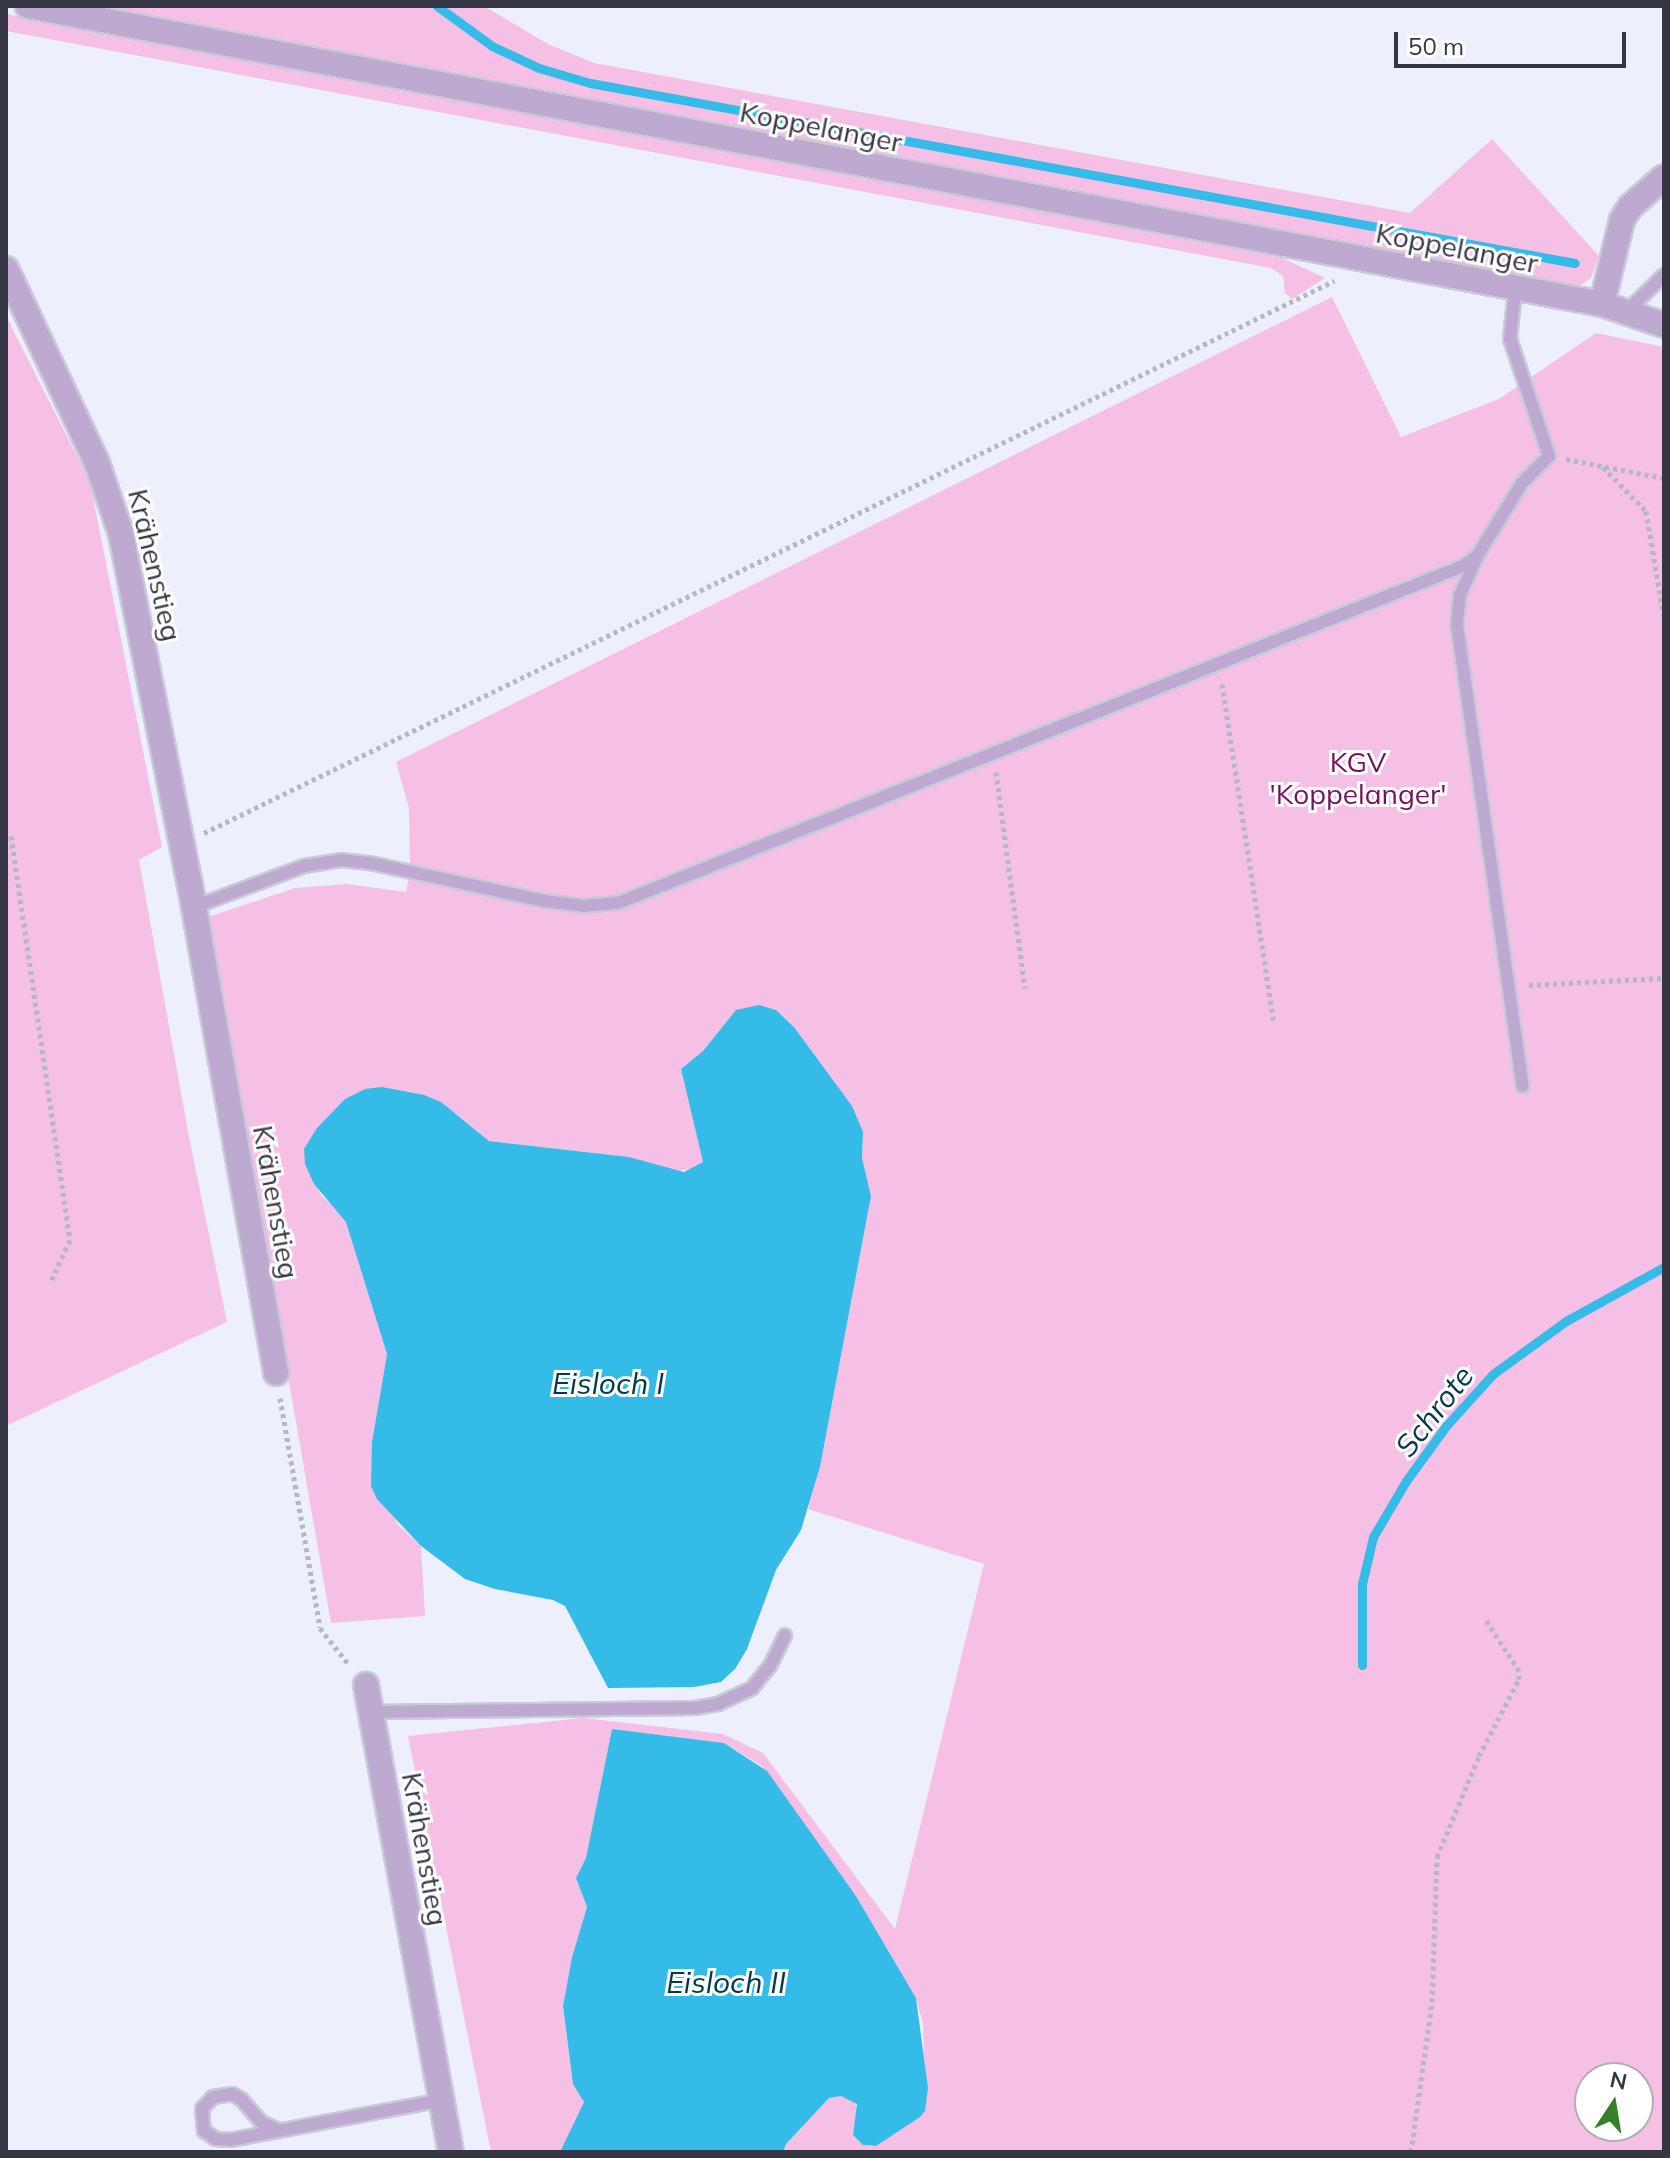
<!DOCTYPE html>
<html>
<head>
<meta charset="utf-8">
<style>
	body { margin:0 }
	#map { position:relative; width:1670px; height:2158px; overflow:hidden; background:#eeeffd; font-family:Mulish,sans-serif }
	div>[style] { position:absolute }
	.green>* { inset:0; background:#f6bfe6 }
	.water>* { inset:0; background:#35bbe7 }
	.stream>* { height:9px; margin:-4.5px; padding:0 4.5px; transform-origin:4.5px; border-radius:4.5px; background:#35bbe7 }
	.path>* { height:5px; margin-top:-2.5px; transform-origin:0; background:repeating-linear-gradient(90deg,#b6b7c4 0 4px,transparent 0 8px) }
	.roads { filter:drop-shadow(2px 0 #c9cad8) drop-shadow(-2px 0 #c9cad8) drop-shadow(0 2px #c9cad8) drop-shadow(0 -2px #c9cad8) }
	.service>* { height:12px; margin:-6px; padding:0 6px; transform-origin:6px; border-radius:6px; background:#beaad0 }
	.minor>* { height:24px; margin:-12px; padding:0 12px; transform-origin:12px; border-radius:12px; background:#beaad0 }
	span { translate:-50% -50%; white-space:nowrap; text-align:center; line-height:1.15; -webkit-text-stroke:6px #fff; paint-order:stroke }
	.street-label { font-size:28px; color:#353643 }
	.park-label { font-size:28px; color:#741062 }
	.water-label { font-size:30px; color:#003a4c; font-style:italic }
	.frame { position:absolute; inset:0; border:8px solid #353643; pointer-events:none }
	.north { position:absolute; left:1574px; top:2062px; width:80px; height:80px; box-sizing:border-box; background:#fff; border:2px solid #aeafb4; border-radius:50%; rotate:12deg; font-size:22px; font-weight:700; line-height:32px; text-align:center; color:#353643 }
	.north::after { content:''; display:block; margin:auto; width:28px; height:36px; background:#358028; clip-path:polygon(50% 0,100% 100%,50% 72%,0 100%) }
	.scale { position:absolute; left:1394px; top:32px; width:232px; height:36px; box-sizing:border-box; border:4px solid #353643; border-top:0; padding-left:10px; font-size:24px; line-height:28px; white-space:nowrap; color:#353643; -webkit-text-stroke:6px #fff; paint-order:stroke }
</style>
</head>
<body>
<div id="map">
	<div class="green">
		<div style="clip-path:polygon(102px 6px,484px 6px,548px 44px,594px 63px,1410px 213px,1492px 139px,1599px 256px,1591px 278px,1575px 289px,120px 16px)"></div>
		<div style="clip-path:polygon(6px 14px,1282px 258px,1325px 278px,1292px 299px,1285px 293px,1283px 276px,1271px 268px,6px 31px)"></div>
		<div style="clip-path:polygon(evenodd,1332px 297px,1401px 437px,1499px 399px,1596px 333px,1664px 347px,1664px 2152px,783px 2152px,786px 2144px,829px 2098px,841px 2096px,854px 2100px,857px 2110px,853px 2135px,867px 2146px,876px 2146px,926px 2106px,923px 2024px,916px 1998px,856px 1896px,762px 1766px,724px 1743px,612px 1729px,586px 1858px,576px 1878px,587px 1907px,572px 1957px,563px 2006px,573px 2084px,582px 2095px,584px 2105px,560px 2152px,491px 2152px,408px 1736px,583px 1718px,723px 1734px,763px 1753px,895px 1929px,984px 1564px,808px 1509px,820px 1467px,871px 1196px,862px 1158px,863px 1144px,852px 1106px,794px 1027px,781px 1014px,733px 1014px,703px 1051px,681px 1069px,703px 1162px,695px 1168px,673px 1172px,629px 1157px,489px 1141px,455px 1113px,305px 1164px,321px 1195px,345px 1217px,387px 1354px,372px 1442px,397px 1524px,421px 1546px,425px 1616px,331px 1623px,208px 917px,295px 888px,347px 884px,406px 892px,410px 872px,409px 808px,396px 762px,1332px 297px,1590px 2078px,1638px 2078px,1638px 2126px,1590px 2126px,1590px 2078px)"></div>
		<div style="clip-path:polygon(6px 316px,90px 482px,162px 847px,139px 860px,189px 1137px,227px 1322px,6px 1426px)"></div>
	</div>
	<div class="water">
		<div style="clip-path:polygon(759px 1005px,776px 1010px,794px 1027px,852px 1106px,863px 1132px,862px 1158px,871px 1196px,820px 1467px,801px 1530px,776px 1570px,747px 1649px,735px 1669px,721px 1682px,694px 1687px,608px 1688px,565px 1606px,553px 1600px,495px 1589px,465px 1579px,421px 1546px,377px 1499px,371px 1486px,372px 1442px,387px 1354px,346px 1222px,314px 1184px,305px 1164px,304px 1149px,317px 1128px,345px 1099px,365px 1089px,382px 1087px,424px 1095px,441px 1102px,489px 1141px,629px 1157px,684px 1172px,703px 1162px,681px 1069px,703px 1051px,736px 1010px)"></div>
		<div style="clip-path:polygon(612px 1729px,724px 1743px,767px 1771px,856px 1896px,916px 1998px,928px 2088px,925px 2111px,920px 2117px,876px 2146px,863px 2145px,853px 2135px,857px 2104px,841px 2096px,829px 2098px,786px 2144px,783px 2152px,560px 2152px,584px 2102px,573px 2084px,563px 2006px,572px 1957px,587px 1907px,576px 1878px,586px 1858px)"></div>
	</div>
	<div class="stream">
		<div style="left:437px;top:6px;width:68px;rotate:36deg"></div>
		<div style="left:492px;top:46px;width:52px;rotate:25.1deg"></div>
		<div style="left:539px;top:68px;width:53px;rotate:16.4deg"></div>
		<div style="left:590px;top:83px;width:1001px;rotate:10.36deg"></div>
		<div style="left:1362px;top:1665px;width:81px;rotate:-90deg"></div>
		<div style="left:1362px;top:1584px;width:48px;rotate:-76.8deg"></div>
		<div style="left:1373px;top:1537px;width:65px;rotate:-59.5deg"></div>
		<div style="left:1406px;top:1481px;width:68px;rotate:-54deg"></div>
		<div style="left:1446px;top:1426px;width:70px;rotate:-47.9deg"></div>
		<div style="left:1493px;top:1374px;width:90px;rotate:-36deg"></div>
		<div style="left:1566px;top:1321px;width:112px;rotate:-28.9deg"></div>
	</div>
	<div class="path">
		<div style="left:1566px;top:459px;width:100px;rotate:11deg"></div>
		<div style="left:1603px;top:467px;width:62px;rotate:45.7deg"></div>
		<div style="left:1646px;top:511px;width:109px;rotate:80.5deg"></div>
		<div style="left:1222px;top:684px;width:342px;rotate:81.3deg"></div>
		<div style="left:996px;top:772px;width:218px;rotate:82.4deg"></div>
		<div style="left:204px;top:833px;width:1258px;rotate:-26.04deg"></div>
		<div style="left:11px;top:836px;width:408px;rotate:81.7deg"></div>
		<div style="left:70px;top:1240px;width:45px;rotate:114.9deg"></div>
		<div style="left:1529px;top:985px;width:135px;rotate:-3deg"></div>
		<div style="left:280px;top:1398px;width:233px;rotate:80.1deg"></div>
		<div style="left:320px;top:1628px;width:48px;rotate:51.7deg"></div>
		<div style="left:1411px;top:2152px;width:151px;rotate:-82deg"></div>
		<div style="left:1432px;top:2002px;width:145px;rotate:-88deg"></div>
		<div style="left:1437px;top:1857px;width:109px;rotate:-67.4deg"></div>
		<div style="left:1479px;top:1756px;width:87px;rotate:-62.5deg"></div>
		<div style="left:1519px;top:1679px;width:8px;rotate:-90deg"></div>
		<div style="left:1519px;top:1671px;width:64px;rotate:-122.9deg"></div>
	</div>
	<div class="roads">
		<div class="service">
			<div style="left:1628px;top:310px;width:50px;rotate:-44.2deg"></div>
			<div style="left:1476px;top:559px;width:39px;rotate:114deg"></div>
			<div style="left:1460px;top:595px;width:30px;rotate:96deg"></div>
			<div style="left:1457px;top:625px;width:466px;rotate:81.9deg"></div>
			<div style="left:194px;top:907px;width:117px;rotate:-20.4deg"></div>
			<div style="left:304px;top:866px;width:36px;rotate:-9deg"></div>
			<div style="left:340px;top:860px;width:30px;rotate:6deg"></div>
			<div style="left:370px;top:863px;width:178px;rotate:12.3deg"></div>
			<div style="left:544px;top:901px;width:38px;rotate:7deg"></div>
			<div style="left:582px;top:906px;width:36px;rotate:-5deg"></div>
			<div style="left:618px;top:903px;width:910px;rotate:-21.74deg"></div>
			<div style="left:1463px;top:566px;width:17px;rotate:-36deg"></div>
			<div style="left:1477px;top:556px;width:86px;rotate:-58.3deg"></div>
			<div style="left:1522px;top:483px;width:38px;rotate:-45deg"></div>
			<div style="left:1549px;top:456px;width:123px;rotate:-108.4deg"></div>
			<div style="left:1510px;top:339px;width:49px;rotate:-84.2deg"></div>
			<div style="left:370px;top:1712px;width:325px;rotate:-0.7deg"></div>
			<div style="left:695px;top:1708px;width:23px;rotate:-10deg"></div>
			<div style="left:718px;top:1704px;width:38px;rotate:-25deg"></div>
			<div style="left:752px;top:1688px;width:28px;rotate:-51deg"></div>
			<div style="left:770px;top:1666px;width:34px;rotate:-64deg"></div>
			<div style="left:278px;top:2130px;width:19px;rotate:-155deg"></div>
			<div style="left:261px;top:2122px;width:30px;rotate:-131deg"></div>
			<div style="left:241px;top:2099px;width:10px;rotate:-151deg"></div>
			<div style="left:232px;top:2094px;width:19px;rotate:171deg"></div>
			<div style="left:213px;top:2097px;width:16px;rotate:133deg"></div>
			<div style="left:202px;top:2109px;width:22px;rotate:85deg"></div>
			<div style="left:204px;top:2131px;width:14px;rotate:34deg"></div>
			<div style="left:216px;top:2139px;width:14px;rotate:4deg"></div>
			<div style="left:230px;top:2140px;width:215px;rotate:-10.7deg"></div>
		</div>
		<div class="minor">
			<div style="left:28px;top:6px;width:1602px;rotate:10.72deg"></div>
			<div style="left:1602px;top:304px;width:65px;rotate:18.7deg"></div>
			<div style="left:6px;top:269px;width:214px;rotate:64.9deg"></div>
			<div style="left:97px;top:463px;width:75px;rotate:71.3deg"></div>
			<div style="left:121px;top:534px;width:380px;rotate:78.9deg"></div>
			<div style="left:194px;top:907px;width:473px;rotate:80deg"></div>
			<div style="left:1602px;top:304px;width:86px;rotate:-76.6deg"></div>
			<div style="left:1622px;top:220px;width:15px;rotate:-58deg"></div>
			<div style="left:1630px;top:207px;width:45px;rotate:-41.4deg"></div>
			<div style="left:366px;top:1685px;width:475px;rotate:79.7deg"></div>
		</div>
	</div>
	<div class="street-label">
		<span style="left:821px;top:127px;rotate:11deg">Koppelanger</span>
		<span style="left:1457px;top:248px;rotate:11deg">Koppelanger</span>
		<span style="left:155px;top:565px;rotate:77deg">Krähenstieg</span>
		<span style="left:276px;top:1202px;rotate:80deg">Krähenstieg</span>
		<span style="left:425px;top:1849px;rotate:80deg">Krähenstieg</span>
	</div>
	<div class="park-label">
		<span style="left:1358px;top:778px">KGV<br>'Koppelanger'</span>
	</div>
	<div class="water-label">
		<span style="left:608px;top:1383px">Eisloch I</span>
		<span style="left:1434px;top:1411px;rotate:-52deg">Schrote</span>
		<span style="left:726px;top:1982px">Eisloch II</span>
	</div>
	<div class="frame"></div>
	<div class="north">N</div>
	<div class="scale">50 m</div>
</div>
</body>
</html>
